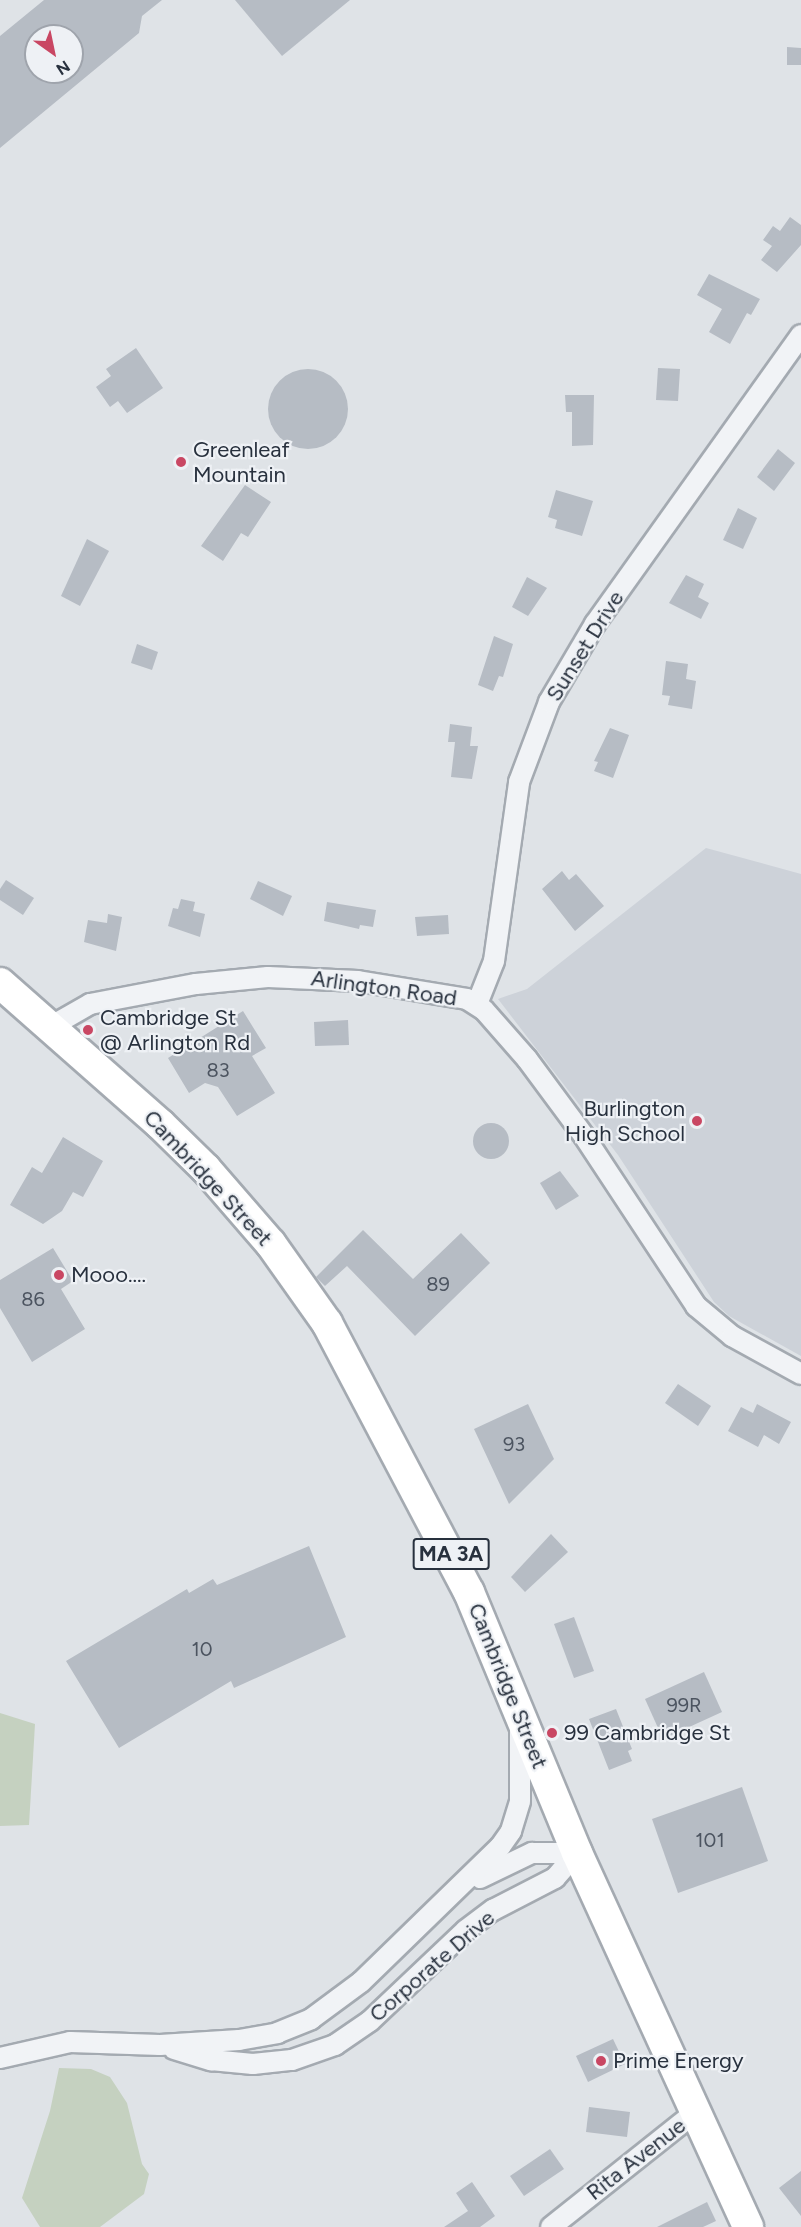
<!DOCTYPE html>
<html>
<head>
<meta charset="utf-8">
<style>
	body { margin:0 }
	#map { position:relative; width:801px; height:2227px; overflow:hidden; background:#dfe3e7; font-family:Figtree,sans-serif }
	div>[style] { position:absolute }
	.built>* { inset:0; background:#cdd2d9 }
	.green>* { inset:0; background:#c5d1c0 }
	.building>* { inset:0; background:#b6bcc4 }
	.round { border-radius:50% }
	.roads { filter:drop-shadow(2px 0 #a4aab1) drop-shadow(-2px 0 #a4aab1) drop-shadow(0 2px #a4aab1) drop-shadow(0 -2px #a4aab1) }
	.street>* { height:20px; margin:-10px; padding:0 10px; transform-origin:10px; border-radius:10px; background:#f1f3f6 }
	.primary>* { height:30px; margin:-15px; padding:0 15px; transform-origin:15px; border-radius:15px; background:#fff }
	.dots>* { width:16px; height:16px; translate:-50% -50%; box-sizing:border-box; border:3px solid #eef1f5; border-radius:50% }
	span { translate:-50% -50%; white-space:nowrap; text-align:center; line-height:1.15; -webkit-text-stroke:4.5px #eef1f5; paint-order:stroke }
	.number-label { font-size:20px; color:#4c5460 }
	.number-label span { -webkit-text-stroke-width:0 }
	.shield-label span { padding:2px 4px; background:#eef1f5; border:2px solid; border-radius:4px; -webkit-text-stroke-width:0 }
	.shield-label { font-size:21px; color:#28313e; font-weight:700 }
	.poi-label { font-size:22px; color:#28313e }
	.left { translate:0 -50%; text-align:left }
	.right { translate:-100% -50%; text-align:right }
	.street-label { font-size:22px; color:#28313e }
	.north { position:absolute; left:24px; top:24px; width:60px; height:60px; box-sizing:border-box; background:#eef1f5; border:2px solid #9fa4ac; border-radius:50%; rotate:147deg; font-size:16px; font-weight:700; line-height:24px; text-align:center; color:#28313e }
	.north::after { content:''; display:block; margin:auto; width:21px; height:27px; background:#c94763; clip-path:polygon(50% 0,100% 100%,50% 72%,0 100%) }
</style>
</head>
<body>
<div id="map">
	<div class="built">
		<div style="clip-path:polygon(706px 848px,801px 874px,801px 1356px,729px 1316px,714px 1302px,618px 1155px,498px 999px,527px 989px)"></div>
	</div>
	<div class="green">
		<div style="clip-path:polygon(0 1713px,35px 1724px,29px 1825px,0 1826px)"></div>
		<div style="clip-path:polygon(59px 2068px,91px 2069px,110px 2077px,127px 2103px,142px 2164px,149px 2174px,144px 2194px,100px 2227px,40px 2227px,22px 2198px,50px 2111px)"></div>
	</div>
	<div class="building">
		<div style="clip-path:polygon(evenodd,44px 0,162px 0,142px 16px,139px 33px,0 148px,0 36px,44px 0,36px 36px,72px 36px,72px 72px,36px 72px,36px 36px)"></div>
		<div style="clip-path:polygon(235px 0,350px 0,282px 56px)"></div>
		<div style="clip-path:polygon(787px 47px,801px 48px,801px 65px,787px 65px)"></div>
		<div style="clip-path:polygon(790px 217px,801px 225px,801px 245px,777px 272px,761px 260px,772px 246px,763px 240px,773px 226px,780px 231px)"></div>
		<div style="clip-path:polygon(709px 274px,760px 299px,751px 315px,747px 313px,730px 344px,709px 332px,722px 309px,697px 295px)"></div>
		<div style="clip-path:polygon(136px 348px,163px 388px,127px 413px,118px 401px,110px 407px,96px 387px,111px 376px,106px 369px)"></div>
		<div style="clip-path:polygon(658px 368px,680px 369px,678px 401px,656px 400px)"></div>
		<div class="round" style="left:268px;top:369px;width:80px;height:80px"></div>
		<div style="clip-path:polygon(565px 395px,594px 395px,593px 445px,572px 446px,572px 412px,566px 412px)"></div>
		<div style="clip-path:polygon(778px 449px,795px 463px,774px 491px,757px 477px)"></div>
		<div style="clip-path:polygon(245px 485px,271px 502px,248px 537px,241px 533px,223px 561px,201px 546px)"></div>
		<div style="clip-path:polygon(556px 490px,593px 501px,582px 536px,555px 528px,557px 520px,548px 517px)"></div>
		<div style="clip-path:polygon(738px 508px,757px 518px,743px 549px,723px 540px)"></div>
		<div style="clip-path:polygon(87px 539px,109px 551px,80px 606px,61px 596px)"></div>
		<div style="clip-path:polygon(686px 575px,704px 584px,698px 597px,709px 603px,701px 619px,669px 603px)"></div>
		<div style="clip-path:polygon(527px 577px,547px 588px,528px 616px,512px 607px)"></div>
		<div style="clip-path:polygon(494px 636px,513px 644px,503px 677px,499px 676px,493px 691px,478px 685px)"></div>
		<div style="clip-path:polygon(137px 644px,158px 652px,152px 670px,131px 663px)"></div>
		<div style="clip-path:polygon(666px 661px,688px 664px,686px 679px,696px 681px,692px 709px,668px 705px,670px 696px,662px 695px)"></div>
		<div style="clip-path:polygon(450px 724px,472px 727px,470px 746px,478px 746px,472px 779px,451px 777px,455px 742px,448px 742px)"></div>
		<div style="clip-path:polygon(610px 728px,629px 735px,613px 778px,594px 771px,598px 762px,594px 761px)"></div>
		<div style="clip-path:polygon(562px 871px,569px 880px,576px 874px,604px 906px,575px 931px,542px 889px)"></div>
		<div style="clip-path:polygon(6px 880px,34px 898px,23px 915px,0 900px,0 889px)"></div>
		<div style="clip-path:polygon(258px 881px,292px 896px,283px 916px,250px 899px)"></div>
		<div style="clip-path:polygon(181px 899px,195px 902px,193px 911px,205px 914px,200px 937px,168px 926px,173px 908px,178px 909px)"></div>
		<div style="clip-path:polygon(327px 902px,376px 910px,373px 927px,360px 925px,359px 929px,324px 921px)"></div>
		<div style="clip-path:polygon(108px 914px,122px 917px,116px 951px,84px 942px,88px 920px,107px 923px)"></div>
		<div style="clip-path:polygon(448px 915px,449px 934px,417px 936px,415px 917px)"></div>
		<div style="clip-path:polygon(243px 1011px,266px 1048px,252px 1056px,275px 1093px,237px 1116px,218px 1087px,205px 1083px,189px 1093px,168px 1058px)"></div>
		<div style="clip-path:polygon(348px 1020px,349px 1045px,315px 1046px,314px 1022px)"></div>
		<div class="round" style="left:473px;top:1123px;width:36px;height:36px"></div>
		<div style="clip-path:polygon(63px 1137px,103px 1161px,83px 1197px,73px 1192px,62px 1211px,43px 1224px,10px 1205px,32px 1167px,42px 1173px)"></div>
		<div style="clip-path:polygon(560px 1171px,579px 1196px,556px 1210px,540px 1183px)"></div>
		<div style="clip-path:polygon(363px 1230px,413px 1279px,461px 1233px,490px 1263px,415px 1336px,347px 1266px,325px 1286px,316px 1277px)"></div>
		<div style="clip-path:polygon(53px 1248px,73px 1281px,61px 1289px,85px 1329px,32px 1362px,0 1308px,0 1280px)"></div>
		<div style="clip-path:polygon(678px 1384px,711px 1406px,698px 1426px,665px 1403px)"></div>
		<div style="clip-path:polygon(528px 1404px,554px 1459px,509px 1504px,474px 1429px)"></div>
		<div style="clip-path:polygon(757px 1404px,791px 1422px,779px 1444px,764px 1435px,758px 1447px,728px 1431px,741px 1407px,753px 1413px)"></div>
		<div style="clip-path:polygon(551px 1534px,568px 1552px,525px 1592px,511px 1577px)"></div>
		<div style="clip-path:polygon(309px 1546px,346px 1637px,234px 1688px,231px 1681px,119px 1748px,66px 1661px,187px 1589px,189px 1593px,213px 1579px,217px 1585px)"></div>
		<div style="clip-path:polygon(574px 1617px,594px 1671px,574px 1678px,554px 1624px)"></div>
		<div style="clip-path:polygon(704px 1672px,722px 1712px,663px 1739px,645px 1699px)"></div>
		<div style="clip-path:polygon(616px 1709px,632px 1749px,628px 1751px,632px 1761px,609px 1770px,589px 1719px)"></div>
		<div style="clip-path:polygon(742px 1787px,768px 1861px,678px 1893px,652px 1819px)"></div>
		<div style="clip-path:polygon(613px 2039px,625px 2064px,588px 2082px,576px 2056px)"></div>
		<div style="clip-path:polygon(589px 2107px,630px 2112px,627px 2137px,586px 2132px)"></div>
		<div style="clip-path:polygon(550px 2149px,564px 2169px,524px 2196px,510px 2176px)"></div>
		<div style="clip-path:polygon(801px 2171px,801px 2216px,779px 2188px)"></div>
		<div style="clip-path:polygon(472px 2182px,495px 2216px,480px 2227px,444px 2227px,468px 2211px,456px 2193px)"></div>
		<div style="clip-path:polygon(707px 2202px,716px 2221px,703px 2227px,657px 2227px)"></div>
	</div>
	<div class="roads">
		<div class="street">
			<div style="left:477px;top:1004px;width:46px;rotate:-68.4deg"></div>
			<div style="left:494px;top:961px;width:181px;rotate:-82deg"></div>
			<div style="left:519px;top:782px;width:85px;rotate:-69.4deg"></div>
			<div style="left:549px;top:702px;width:91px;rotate:-59.5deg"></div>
			<div style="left:595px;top:624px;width:355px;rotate:-54.5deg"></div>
			<div style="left:50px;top:1027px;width:46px;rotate:-29.9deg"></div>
			<div style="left:90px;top:1004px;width:108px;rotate:-10.7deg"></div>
			<div style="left:196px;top:984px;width:72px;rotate:-5.6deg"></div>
			<div style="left:268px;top:977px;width:90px;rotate:2.5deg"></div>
			<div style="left:358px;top:981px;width:110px;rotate:9.4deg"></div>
			<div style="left:467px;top:999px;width:20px;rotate:33deg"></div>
			<div style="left:484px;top:1010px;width:65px;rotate:48.7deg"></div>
			<div style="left:527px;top:1059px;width:96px;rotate:53.5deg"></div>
			<div style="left:584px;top:1136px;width:204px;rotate:56.6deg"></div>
			<div style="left:696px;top:1306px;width:47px;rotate:39.8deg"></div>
			<div style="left:732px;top:1336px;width:79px;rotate:28.8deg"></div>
			<div style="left:480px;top:1878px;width:58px;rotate:-25.7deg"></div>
			<div style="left:532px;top:1853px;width:45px"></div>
			<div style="left:174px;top:2049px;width:39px;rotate:17deg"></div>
			<div style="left:211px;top:2060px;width:42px;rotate:5.4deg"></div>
			<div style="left:253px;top:2064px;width:39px;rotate:-6deg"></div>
			<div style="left:292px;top:2060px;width:46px;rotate:-19.2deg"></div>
			<div style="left:335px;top:2045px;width:42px;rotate:-34.4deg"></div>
			<div style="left:370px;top:2021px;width:132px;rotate:-43.5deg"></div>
			<div style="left:466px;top:1930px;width:34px;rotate:-37deg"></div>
			<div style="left:493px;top:1910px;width:70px;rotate:-27.3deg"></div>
			<div style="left:555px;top:1878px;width:33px;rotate:-49deg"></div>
			<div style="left:0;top:2058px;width:72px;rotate:-12.9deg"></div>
			<div style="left:70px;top:2042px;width:90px;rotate:1.9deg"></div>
			<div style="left:160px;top:2045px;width:79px;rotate:-3.6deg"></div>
			<div style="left:239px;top:2040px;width:39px;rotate:-10deg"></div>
			<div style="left:277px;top:2033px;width:37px;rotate:-22deg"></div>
			<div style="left:311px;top:2019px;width:62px;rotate:-36.5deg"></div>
			<div style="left:361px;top:1982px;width:194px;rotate:-44.2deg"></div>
			<div style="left:500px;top:1847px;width:19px;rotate:-55deg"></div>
			<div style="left:511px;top:1831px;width:31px;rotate:-73deg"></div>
			<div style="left:520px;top:1801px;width:72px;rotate:-90deg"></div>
			<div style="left:551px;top:2227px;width:181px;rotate:-38.5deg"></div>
		</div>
		<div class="primary">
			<div style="left:0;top:983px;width:213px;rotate:41.4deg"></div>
			<div style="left:160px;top:1124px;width:64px;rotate:44.4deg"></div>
			<div style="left:206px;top:1169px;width:99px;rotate:49.1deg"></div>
			<div style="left:271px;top:1244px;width:97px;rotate:54.7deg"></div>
			<div style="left:327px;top:1323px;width:304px;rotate:62.2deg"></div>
			<div style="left:469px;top:1592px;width:282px;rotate:67.5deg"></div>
			<div style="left:577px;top:1853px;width:411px;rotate:65.4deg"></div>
		</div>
	</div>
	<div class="dots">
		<div style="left:181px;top:462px;background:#c94763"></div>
		<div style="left:88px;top:1030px;background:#c94763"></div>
		<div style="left:697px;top:1121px;background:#c94763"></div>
		<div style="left:59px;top:1275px;background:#c94763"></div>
		<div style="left:552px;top:1733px;background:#c94763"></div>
		<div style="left:601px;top:2061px;background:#c94763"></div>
	</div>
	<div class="number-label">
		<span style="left:218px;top:1070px">83</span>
		<span style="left:438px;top:1284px">89</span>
		<span style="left:33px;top:1299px">86</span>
		<span style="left:514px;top:1444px">93</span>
		<span style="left:202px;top:1649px">10</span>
		<span style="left:684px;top:1705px">99R</span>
		<span style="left:710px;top:1840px">101</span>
	</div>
	<div class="shield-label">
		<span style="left:451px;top:1554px">MA 3A</span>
	</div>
	<div class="poi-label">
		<span class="left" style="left:193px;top:462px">Greenleaf<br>Mountain</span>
		<span class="left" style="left:100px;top:1030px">Cambridge St<br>@ Arlington Rd</span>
		<span class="right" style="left:685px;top:1121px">Burlington<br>High School</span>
		<span class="left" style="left:71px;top:1275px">Mooo....</span>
		<span class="left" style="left:564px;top:1733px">99 Cambridge St</span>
		<span class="left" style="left:613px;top:2061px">Prime Energy</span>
	</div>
	<div class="street-label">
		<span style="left:585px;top:646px;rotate:-58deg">Sunset Drive</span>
		<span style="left:384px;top:988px;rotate:8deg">Arlington Road</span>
		<span style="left:208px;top:1178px;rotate:47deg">Cambridge Street</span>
		<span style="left:508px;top:1686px;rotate:68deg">Cambridge Street</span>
		<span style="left:432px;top:1966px;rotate:-41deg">Corporate Drive</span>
		<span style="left:636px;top:2159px;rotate:-38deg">Rita Avenue</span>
	</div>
	<div class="north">N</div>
</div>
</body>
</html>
